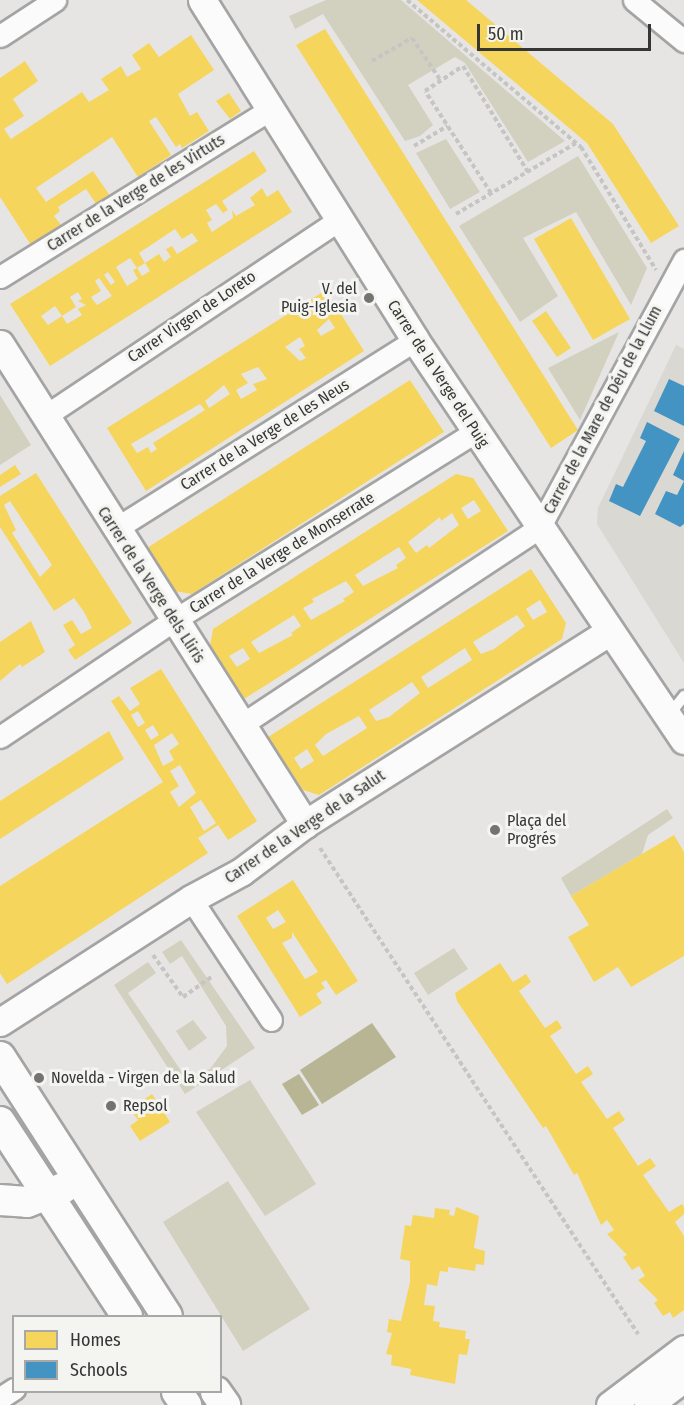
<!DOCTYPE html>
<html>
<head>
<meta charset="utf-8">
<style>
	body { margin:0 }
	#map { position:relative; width:684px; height:1405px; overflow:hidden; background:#e6e5e4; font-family:"Fira Sans Condensed",sans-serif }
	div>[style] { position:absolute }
	.built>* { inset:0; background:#d9d8d2 }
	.green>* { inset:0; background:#d2d0bf }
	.water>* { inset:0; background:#b8b594 }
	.homes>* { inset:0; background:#f6d55c }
	.schools>* { inset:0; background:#4393c3 }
	.path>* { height:4px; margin-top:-2px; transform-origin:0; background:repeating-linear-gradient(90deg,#c5c5c4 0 4.5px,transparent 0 7.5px) }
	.roads { filter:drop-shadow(2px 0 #a5a4a4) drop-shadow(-2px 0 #a5a4a4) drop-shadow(0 2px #a5a4a4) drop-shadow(0 -2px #a5a4a4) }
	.service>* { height:10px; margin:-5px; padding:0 5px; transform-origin:5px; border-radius:5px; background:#fbfbfb }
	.minor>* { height:21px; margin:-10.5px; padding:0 10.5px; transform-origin:10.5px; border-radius:10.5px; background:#fbfbfb }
	.tertiary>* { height:27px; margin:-13.5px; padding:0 13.5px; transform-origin:13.5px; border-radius:13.5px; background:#fbfbfb }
	.secondary>* { height:30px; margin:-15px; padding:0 15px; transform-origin:15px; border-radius:15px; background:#fbfbfb }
	.dots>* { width:16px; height:16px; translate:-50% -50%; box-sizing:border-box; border:3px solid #f4f4f1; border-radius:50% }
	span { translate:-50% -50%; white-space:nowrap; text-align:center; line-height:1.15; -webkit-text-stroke:6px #f4f4f1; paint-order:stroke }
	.street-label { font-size:16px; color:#363635 }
	.poi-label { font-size:16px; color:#363635 }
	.right { translate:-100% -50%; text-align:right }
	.left { translate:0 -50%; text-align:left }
	.legend { position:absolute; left:12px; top:1315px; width:210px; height:78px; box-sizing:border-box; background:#f4f4f1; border:2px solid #a8a8a6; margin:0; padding:8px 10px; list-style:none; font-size:18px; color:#363635 }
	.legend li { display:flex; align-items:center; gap:12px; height:30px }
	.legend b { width:30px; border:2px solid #a8a8a6 }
	.scale { position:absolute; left:477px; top:24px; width:174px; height:27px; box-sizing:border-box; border:3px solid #363635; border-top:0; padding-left:8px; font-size:18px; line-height:21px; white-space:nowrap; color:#363635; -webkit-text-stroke:4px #f4f4f1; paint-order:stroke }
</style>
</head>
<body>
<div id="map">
	<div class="built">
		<div style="clip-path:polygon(676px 345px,684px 349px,684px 663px,597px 524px,598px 508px)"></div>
	</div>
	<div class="green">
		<div style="clip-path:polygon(326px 0,401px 0,565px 141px,528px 162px,465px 63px,455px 57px,408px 85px,433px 125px,420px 136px,405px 141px,323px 14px,295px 29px,289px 16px)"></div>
		<div style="clip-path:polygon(446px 139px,480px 192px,450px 209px,416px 153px)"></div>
		<div style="clip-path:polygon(578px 156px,647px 268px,631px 305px,576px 212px,523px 238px,558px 296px,520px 322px,459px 226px)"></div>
		<div style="clip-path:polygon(619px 332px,580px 420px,548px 368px)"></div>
		<div style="clip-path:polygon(0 395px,31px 445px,0 465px)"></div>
		<div style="clip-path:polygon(667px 809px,673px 818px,648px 835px,642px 854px,571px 896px,561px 878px)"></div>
		<div style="clip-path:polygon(181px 940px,255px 1048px,185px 1094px,114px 985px,148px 962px,156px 973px,128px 993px,184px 1075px,193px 1076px,210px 1069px,227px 1046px,226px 1026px,182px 956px,170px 964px,162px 952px)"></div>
		<div style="clip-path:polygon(454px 948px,468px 969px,428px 995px,414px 973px)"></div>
		<div style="clip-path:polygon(193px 1020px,207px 1038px,189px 1051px,176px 1031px)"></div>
		<div style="clip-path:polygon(250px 1080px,316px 1184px,265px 1216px,196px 1112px)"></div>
		<div style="clip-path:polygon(228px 1181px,310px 1309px,243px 1351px,163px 1222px)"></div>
	</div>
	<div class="water">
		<div style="clip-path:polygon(372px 1023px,396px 1057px,322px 1104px,300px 1070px)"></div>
		<div style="clip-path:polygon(299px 1074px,319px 1105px,302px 1115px,282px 1084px)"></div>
	</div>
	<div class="homes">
		<div style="clip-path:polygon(417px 0,466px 0,613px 124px,679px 226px,651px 243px,587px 143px)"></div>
		<div style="clip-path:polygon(325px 29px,578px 430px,551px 448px,296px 45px)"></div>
		<div style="clip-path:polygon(191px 35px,214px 70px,178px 94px,190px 116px,197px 112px,209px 131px,182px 148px,180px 144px,176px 147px,156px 117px,149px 121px,171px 155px,138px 177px,112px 137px,36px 188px,46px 202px,93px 171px,115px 203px,101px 211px,86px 189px,58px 207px,60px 211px,54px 216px,61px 225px,75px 216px,81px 224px,36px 253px,0 197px,0 78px,25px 61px,38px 81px,13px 99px,24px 116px,4px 129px,11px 139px,82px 92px,89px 102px,109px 90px,101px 79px,121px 66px,127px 77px,141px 69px,132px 55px,149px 43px,159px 57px)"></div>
		<div style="clip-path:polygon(229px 93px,241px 111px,230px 119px,216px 101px)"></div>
		<div style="clip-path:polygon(evenodd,254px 151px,267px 171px,222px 201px,228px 210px,223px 213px,216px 204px,206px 210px,212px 220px,207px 223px,212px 232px,233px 218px,232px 210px,236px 216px,255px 205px,250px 198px,262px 188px,267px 197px,278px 190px,292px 212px,50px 366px,10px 304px,254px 151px,175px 229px,182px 239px,192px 233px,198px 241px,177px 254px,172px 246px,166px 249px,171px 257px,164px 262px,159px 254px,145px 263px,150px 271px,142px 276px,137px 268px,133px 270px,138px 279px,127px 286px,116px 267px,130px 258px,137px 268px,145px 263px,139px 253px,175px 229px,254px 151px,108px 272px,115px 282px,111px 285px,104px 275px,108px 272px,254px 151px,99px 278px,112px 296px,97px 305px,91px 297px,101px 291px,95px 281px,99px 278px,254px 151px,78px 292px,82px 299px,78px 301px,86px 305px,78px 309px,82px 315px,67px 324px,62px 316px,76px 307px,70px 297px,78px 292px,254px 151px,55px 306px,62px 316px,48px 325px,41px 316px,55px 306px)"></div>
		<div style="clip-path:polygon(571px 218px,630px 319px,593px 340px,534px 239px)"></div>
		<div style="clip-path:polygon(evenodd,326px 290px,364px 351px,146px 491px,107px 428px,326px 290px,329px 319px,335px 328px,321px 336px,317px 330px,329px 319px,326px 290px,300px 337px,305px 346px,299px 349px,306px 358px,300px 361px,285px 347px,300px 337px,326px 290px,258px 367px,267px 379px,253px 384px,257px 390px,241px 399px,236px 390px,248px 383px,241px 374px,258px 367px,326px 290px,224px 385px,230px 394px,209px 408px,205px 401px,224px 385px,326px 290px,200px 404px,205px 410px,153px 443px,157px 449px,151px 453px,148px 447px,137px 453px,131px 444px,200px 404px)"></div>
		<div style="clip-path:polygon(546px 311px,571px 348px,557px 357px,532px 321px)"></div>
		<div style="clip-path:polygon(410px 380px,444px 432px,192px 594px,174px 591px,147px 548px)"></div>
		<div style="clip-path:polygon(15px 465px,21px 474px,0 487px,0 475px)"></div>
		<div style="clip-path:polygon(evenodd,36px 473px,132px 623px,75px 660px,68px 650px,75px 645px,63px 625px,72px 620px,81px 634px,92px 628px,84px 612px,74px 598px,54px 611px,0 527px,0 496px,36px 473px,10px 501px,52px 565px,40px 577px,12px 533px,16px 530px,4px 505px,10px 501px)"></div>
		<div style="clip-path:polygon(evenodd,456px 474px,473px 478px,508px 531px,244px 699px,210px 646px,213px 629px,456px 474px,474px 500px,481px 511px,468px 519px,461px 508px,474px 500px,456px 474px,452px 513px,459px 525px,429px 548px,427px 545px,416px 553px,408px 542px,440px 517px,441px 521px,452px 513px,456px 474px,399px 547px,406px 558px,396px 565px,398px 568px,363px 586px,355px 575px,399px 547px,456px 474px,346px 581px,354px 592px,343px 599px,345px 601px,311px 620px,303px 608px,314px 602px,312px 599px,346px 581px,456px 474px,294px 615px,301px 626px,291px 633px,293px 635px,259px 653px,251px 642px,294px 615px,456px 474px,243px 648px,250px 659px,237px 667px,229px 656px,243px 648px)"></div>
		<div style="clip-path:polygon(evenodd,531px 569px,566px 623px,562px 639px,319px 795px,303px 790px,268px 737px,531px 569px,540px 600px,547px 612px,533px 620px,526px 609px,540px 600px,531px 569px,517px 615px,525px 626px,494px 649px,481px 654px,473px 642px,517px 615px,531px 569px,465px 648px,472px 660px,428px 688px,421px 677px,465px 648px,531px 569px,412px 682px,420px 693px,389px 717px,376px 721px,369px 710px,412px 682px,531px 569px,359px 716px,367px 728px,323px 756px,315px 745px,326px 734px,359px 716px,531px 569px,307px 749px,314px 761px,301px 769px,294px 758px,307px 749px)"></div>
		<div style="clip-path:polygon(31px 621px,45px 652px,22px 667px,20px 664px,0 681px,0 642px)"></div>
		<div style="clip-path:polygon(evenodd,161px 669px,257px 821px,228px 840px,218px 825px,198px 838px,208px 853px,7px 984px,0 973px,0 886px,163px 782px,111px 701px,119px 696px,130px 711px,140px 704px,130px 688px,161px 669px,138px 711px,145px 723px,138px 727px,131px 715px,138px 711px,161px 669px,153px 725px,159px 735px,151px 740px,145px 730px,153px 725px,161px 669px,172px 733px,179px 744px,169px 751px,174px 760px,163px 766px,154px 745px,172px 733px,161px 669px,180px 765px,196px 793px,179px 807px,170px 792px,179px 786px,170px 771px,180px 765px,161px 669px,201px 800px,216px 823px,204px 831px,190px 807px,201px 800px)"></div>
		<div style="clip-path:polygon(109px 731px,124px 759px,0 839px,0 801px)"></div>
		<div style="clip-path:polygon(674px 835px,684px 852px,684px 956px,631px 987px,618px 967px,594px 982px,568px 937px,589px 925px,571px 896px)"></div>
		<div style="clip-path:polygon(evenodd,293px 880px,358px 981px,336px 995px,326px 980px,321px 983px,325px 988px,316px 994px,322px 1003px,300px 1017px,237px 916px,293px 880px,278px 910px,286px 922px,273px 929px,266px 918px,278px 910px,293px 880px,292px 932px,318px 972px,305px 979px,282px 943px,292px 938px,292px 932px)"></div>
		<div style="clip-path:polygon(500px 963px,513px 982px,526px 974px,531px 982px,519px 991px,545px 1028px,557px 1020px,562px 1028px,550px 1036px,576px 1074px,588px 1066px,593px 1074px,581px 1082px,607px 1119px,619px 1111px,625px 1120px,613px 1128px,638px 1166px,650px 1158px,656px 1166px,643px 1175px,669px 1212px,682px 1204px,684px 1207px,684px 1214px,675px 1222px,684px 1236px,684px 1310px,673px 1318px,670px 1312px,663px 1316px,654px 1303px,658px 1300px,638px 1280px,645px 1276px,639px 1266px,632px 1270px,623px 1257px,627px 1255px,607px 1234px,614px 1230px,607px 1220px,601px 1225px,577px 1173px,574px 1175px,546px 1126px,543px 1128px,457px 1001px,455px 993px)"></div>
		<div style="clip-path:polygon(152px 1094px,170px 1122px,140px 1141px,130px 1126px,138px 1120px,130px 1109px)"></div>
		<div style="clip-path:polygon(456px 1207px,479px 1216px,474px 1248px,485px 1251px,484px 1265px,476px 1264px,475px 1271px,448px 1267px,448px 1272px,440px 1271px,437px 1286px,427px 1284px,424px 1305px,435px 1306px,433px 1321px,440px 1322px,439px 1327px,466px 1331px,465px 1339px,470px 1339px,467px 1355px,459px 1354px,455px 1384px,410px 1375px,411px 1369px,391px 1365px,392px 1355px,386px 1354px,392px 1333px,387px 1332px,389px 1319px,401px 1321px,410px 1282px,410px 1261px,400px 1259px,405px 1225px,411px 1226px,413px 1215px,434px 1218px,435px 1208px,450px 1210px,449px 1215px,454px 1216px)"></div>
	</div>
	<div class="schools">
		<div style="clip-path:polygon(669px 379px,684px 386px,684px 426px,654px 411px)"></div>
		<div style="clip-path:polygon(647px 422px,680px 439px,640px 516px,609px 501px,616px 484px,623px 487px,646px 441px,640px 438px)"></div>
		<div style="clip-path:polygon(684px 451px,684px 524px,680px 527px,655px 514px,666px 491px,677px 495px,684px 481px,673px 475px)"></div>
	</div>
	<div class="path">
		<div style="left:407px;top:0;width:228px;rotate:40.2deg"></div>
		<div style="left:581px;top:147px;width:144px;rotate:58.6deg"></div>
		<div style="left:372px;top:61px;width:46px;rotate:-29.9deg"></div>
		<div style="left:412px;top:38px;width:52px;rotate:56deg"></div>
		<div style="left:414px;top:146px;width:39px;rotate:-31deg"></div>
		<div style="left:491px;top:193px;width:121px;rotate:-122.9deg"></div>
		<div style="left:425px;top:91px;width:45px;rotate:-33.3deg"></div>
		<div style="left:463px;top:66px;width:124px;rotate:58.5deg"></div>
		<div style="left:456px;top:214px;width:139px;rotate:-30.6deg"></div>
		<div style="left:320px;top:848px;width:581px;rotate:56.8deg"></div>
		<div style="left:153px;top:955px;width:52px;rotate:54.5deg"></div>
		<div style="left:183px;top:997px;width:35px;rotate:-35deg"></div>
	</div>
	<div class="roads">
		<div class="service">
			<div style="left:670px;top:714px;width:23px;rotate:-52deg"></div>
		</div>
		<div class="minor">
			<div style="left:634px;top:0;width:65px;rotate:39.4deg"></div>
			<div style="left:0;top:36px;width:66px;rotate:-33.2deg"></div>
			<div style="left:0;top:277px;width:319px;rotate:-31.8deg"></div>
			<div style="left:45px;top:416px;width:355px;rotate:-33.7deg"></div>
			<div style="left:115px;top:529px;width:355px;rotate:-32.2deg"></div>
			<div style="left:241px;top:725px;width:357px;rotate:-33.5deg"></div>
			<div style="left:539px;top:528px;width:305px;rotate:-61.6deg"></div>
			<div style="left:0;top:737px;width:210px;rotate:-33.9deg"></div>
			<div style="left:174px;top:620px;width:355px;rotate:-32deg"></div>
			<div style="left:191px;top:899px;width:145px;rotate:56.5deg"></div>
			<div style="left:0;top:1398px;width:17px;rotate:-33deg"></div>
		</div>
		<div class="tertiary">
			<div style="left:202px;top:0;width:401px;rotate:57.9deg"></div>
			<div style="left:415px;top:340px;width:482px;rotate:56.1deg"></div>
			<div style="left:0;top:344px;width:569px;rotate:57.57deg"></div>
			<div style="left:0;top:1022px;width:227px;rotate:-32.8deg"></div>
			<div style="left:191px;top:899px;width:57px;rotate:-28.4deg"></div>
			<div style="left:241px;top:872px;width:80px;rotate:-36.9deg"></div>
			<div style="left:305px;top:824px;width:360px;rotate:-32.3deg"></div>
			<div style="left:610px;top:1405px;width:93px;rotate:-37.1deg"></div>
			<div style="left:648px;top:1405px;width:45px;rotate:-36.9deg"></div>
		</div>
		<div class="secondary">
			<div style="left:0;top:1057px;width:308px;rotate:57.2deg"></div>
			<div style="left:0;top:1122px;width:232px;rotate:56.8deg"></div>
			<div style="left:0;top:1200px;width:27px;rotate:4deg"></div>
			<div style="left:27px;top:1202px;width:39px;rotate:-21deg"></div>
			<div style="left:177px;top:1392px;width:16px;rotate:55deg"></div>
			<div style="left:216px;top:1392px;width:16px;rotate:55deg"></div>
		</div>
	</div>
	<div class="dots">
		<div style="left:369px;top:298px;background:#747372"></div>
		<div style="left:495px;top:830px;background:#747372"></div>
		<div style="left:39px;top:1078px;background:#747372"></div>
		<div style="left:111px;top:1106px;background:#747372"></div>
	</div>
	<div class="street-label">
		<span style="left:136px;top:193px;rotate:-32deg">Carrer de la Verge de les Virtuts</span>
		<span style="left:192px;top:317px;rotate:-34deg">Carrer Virgen de Loreto</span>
		<span style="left:438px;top:374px;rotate:57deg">Carrer de la Verge del Puig</span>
		<span style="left:603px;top:410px;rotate:-62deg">Carrer de la Mare de Déu de la Llum</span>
		<span style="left:265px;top:435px;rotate:-32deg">Carrer de la Verge de les Neus</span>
		<span style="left:282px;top:553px;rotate:-32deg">Carrer de la Verge de Monserrate</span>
		<span style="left:151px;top:585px;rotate:57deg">Carrer de la Verge dels Lliris</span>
		<span style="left:305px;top:827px;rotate:-34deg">Carrer de la Verge de la Salut</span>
	</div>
	<div class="poi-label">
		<span class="right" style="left:357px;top:298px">V. del<br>Puig-Iglesia</span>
		<span class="left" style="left:507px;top:830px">Plaça del<br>Progrés</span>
		<span class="left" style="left:51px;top:1078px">Novelda - Virgen de la Salud</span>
		<span class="left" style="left:123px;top:1106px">Repsol</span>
	</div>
	<ul class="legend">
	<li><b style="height:16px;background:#f6d55c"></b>Homes</li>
	<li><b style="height:16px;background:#4393c3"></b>Schools</li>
	</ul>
	<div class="scale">50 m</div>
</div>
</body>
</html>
